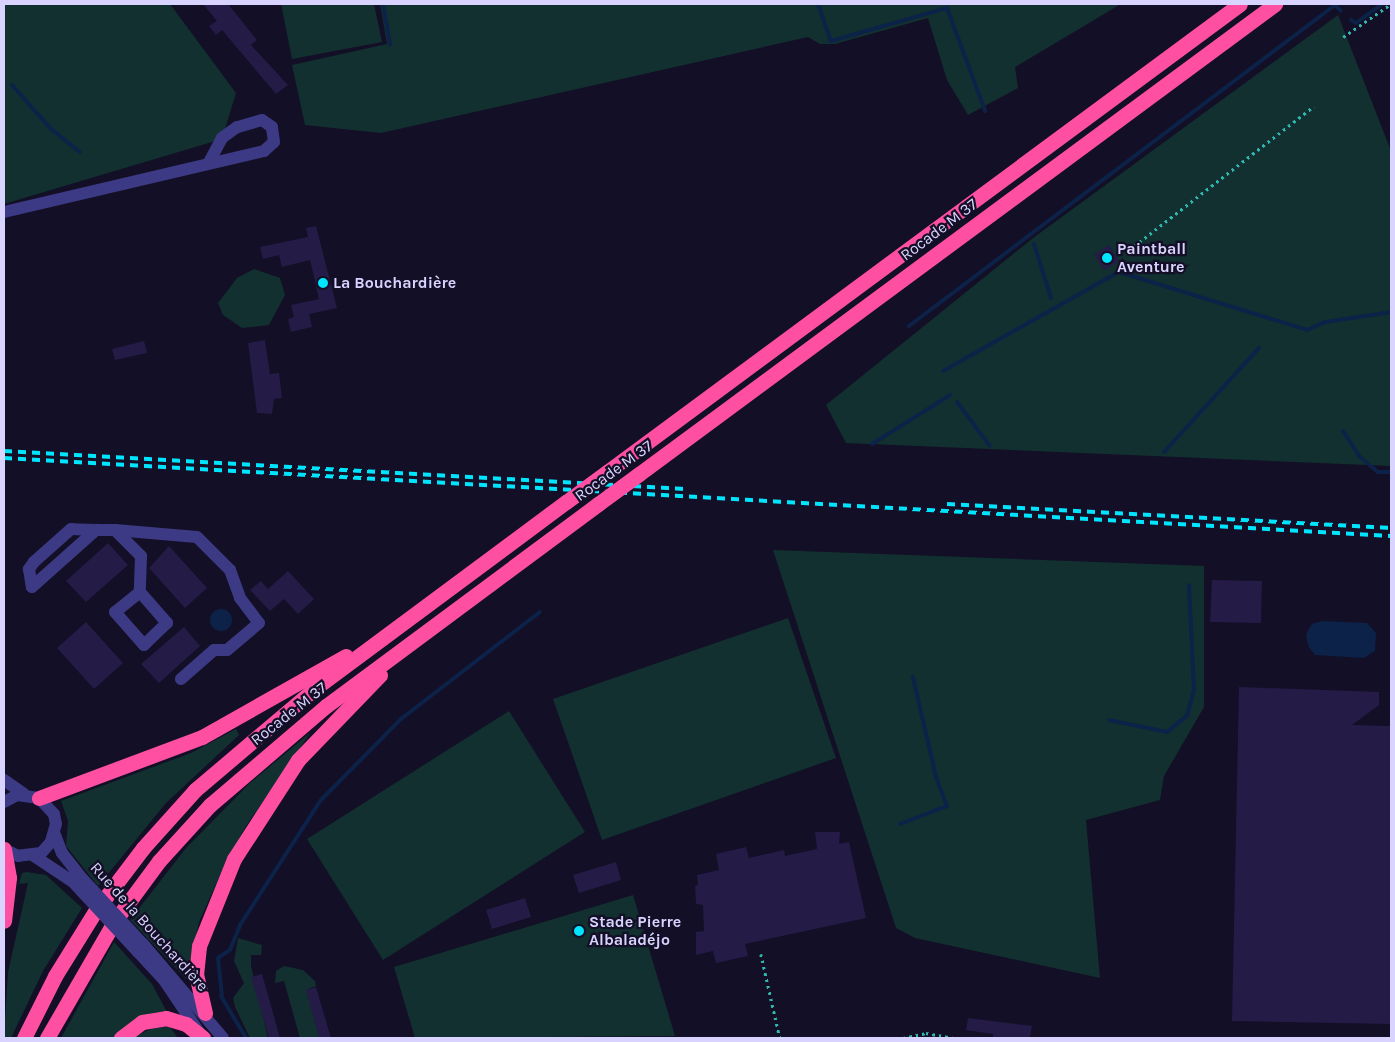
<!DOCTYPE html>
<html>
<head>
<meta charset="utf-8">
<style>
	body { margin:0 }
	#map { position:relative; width:1395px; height:1042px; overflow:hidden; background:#130f26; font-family:Karla,sans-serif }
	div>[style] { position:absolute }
	.green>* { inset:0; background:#12302f }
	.water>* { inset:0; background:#0c2248 }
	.round { border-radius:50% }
	.stream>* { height:4px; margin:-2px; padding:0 2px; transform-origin:2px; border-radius:2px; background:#0c2248 }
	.building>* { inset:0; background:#241b47 }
	.path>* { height:2.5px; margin-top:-1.25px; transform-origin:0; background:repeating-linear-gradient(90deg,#2fb8b0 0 2.5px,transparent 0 6.5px) }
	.minor>* { height:12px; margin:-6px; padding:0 6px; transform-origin:6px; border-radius:6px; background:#3d3a85 }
	.highway>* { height:15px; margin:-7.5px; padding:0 7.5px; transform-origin:7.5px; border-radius:7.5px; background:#ff4fa3 }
	.rail>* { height:4px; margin-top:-2px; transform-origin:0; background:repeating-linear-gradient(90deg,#00e5ff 0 8px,transparent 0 14px) }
	.minor-bridge>* { height:12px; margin:-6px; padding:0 6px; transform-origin:6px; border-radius:6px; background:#3d3a85 }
	.highway-bridge>* { height:15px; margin:-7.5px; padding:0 7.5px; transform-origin:7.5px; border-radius:7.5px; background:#ff4fa3 }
	.dots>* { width:14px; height:14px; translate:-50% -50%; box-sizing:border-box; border:2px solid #130f26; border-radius:50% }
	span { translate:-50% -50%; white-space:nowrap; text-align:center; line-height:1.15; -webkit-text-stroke:4.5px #130f26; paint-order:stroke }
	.street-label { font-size:16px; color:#d9d4ff }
	.poi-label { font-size:16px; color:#d9d4ff; font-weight:700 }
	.left { translate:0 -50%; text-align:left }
	.frame { position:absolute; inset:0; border:5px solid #d9d4ff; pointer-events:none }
</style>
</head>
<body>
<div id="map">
	<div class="green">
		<div style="clip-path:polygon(4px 4px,170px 4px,236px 93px,222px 139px,4px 204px)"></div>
		<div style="clip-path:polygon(281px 4px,374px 4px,382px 42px,292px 59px)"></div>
		<div style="clip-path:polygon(380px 4px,1121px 4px,1015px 67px,1018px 88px,968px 115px,947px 80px,928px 18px,835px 44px,820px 44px,808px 37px,381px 133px,305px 125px,292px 65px,387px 44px)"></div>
		<div style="clip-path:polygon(1338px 15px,1391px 151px,1391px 466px,846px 443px,826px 405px,1033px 238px)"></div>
		<div style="clip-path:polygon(254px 269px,280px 278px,285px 295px,269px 325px,242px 328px,223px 315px,218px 303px,237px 278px)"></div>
		<div style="clip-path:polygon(773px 550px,1204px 566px,1204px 707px,1164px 776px,1160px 800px,1086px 820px,1100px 978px,915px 938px,896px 928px)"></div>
		<div style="clip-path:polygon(788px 618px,836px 758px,602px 840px,553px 699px)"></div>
		<div style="clip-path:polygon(509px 711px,585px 832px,383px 960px,307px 839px)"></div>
		<div style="clip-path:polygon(236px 729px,239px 735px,166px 803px,98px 886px,66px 846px,68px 821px,61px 801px,191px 753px)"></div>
		<div style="clip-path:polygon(311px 732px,246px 826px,221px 873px,199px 922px,187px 980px,130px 920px,186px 848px,250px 783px)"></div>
		<div style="clip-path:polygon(27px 872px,46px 875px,82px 908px,43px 971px,11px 1038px,4px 1038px,8px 972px,28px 883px,19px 884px,22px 873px)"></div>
		<div style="clip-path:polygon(633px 895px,675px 1036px,415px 1038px,394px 967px)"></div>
		<div style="clip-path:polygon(238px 938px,262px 945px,261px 955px,251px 955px,251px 966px,268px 1038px,250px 1038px,235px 1007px,233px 998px,244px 983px,234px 961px)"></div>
		<div style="clip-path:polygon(114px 942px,152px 984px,167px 1012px,115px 1038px,61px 1038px)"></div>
		<div style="clip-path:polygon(284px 966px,303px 970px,315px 981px,316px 986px,308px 989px,322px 1038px,300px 1038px,284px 981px,275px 983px,276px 971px)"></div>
		<div style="clip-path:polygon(170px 1027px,178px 1038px,133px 1038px,152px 1028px)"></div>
	</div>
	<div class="water">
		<div class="round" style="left:210px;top:609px;width:22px;height:22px"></div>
		<div style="clip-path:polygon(1322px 621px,1367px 623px,1376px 633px,1375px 651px,1364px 658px,1315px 655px,1308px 646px,1306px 634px,1312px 624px)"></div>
	</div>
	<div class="stream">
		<div style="left:383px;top:4px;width:41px;rotate:80.1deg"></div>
		<div style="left:818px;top:4px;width:39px;rotate:71deg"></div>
		<div style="left:831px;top:41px;width:121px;rotate:-15.9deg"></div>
		<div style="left:947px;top:8px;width:110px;rotate:69.7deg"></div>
		<div style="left:1351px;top:20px;width:6px;rotate:31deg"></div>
		<div style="left:1356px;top:23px;width:32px;rotate:-36deg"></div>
		<div style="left:12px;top:85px;width:57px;rotate:48.5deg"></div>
		<div style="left:50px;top:128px;width:38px;rotate:39deg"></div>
		<div style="left:1034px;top:244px;width:57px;rotate:72.5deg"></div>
		<div style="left:909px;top:326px;width:533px;rotate:-37deg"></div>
		<div style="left:1335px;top:5px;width:8px;rotate:45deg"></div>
		<div style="left:943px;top:371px;width:202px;rotate:-29.4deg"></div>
		<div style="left:1119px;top:272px;width:197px;rotate:17.1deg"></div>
		<div style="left:1307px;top:330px;width:20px;rotate:-24deg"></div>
		<div style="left:1325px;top:322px;width:67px;rotate:-8.6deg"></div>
		<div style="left:957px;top:402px;width:54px;rotate:53.3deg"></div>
		<div style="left:1343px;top:431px;width:31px;rotate:57deg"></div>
		<div style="left:1360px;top:457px;width:23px;rotate:40deg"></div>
		<div style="left:1378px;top:472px;width:13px"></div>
		<div style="left:872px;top:444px;width:92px;rotate:-32.1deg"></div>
		<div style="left:1164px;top:452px;width:141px;rotate:-47.6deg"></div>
		<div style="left:1109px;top:720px;width:59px;rotate:11.7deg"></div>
		<div style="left:1167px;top:732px;width:26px;rotate:-39deg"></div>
		<div style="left:1187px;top:716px;width:28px;rotate:-75deg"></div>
		<div style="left:1194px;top:689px;width:104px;rotate:-92.8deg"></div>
		<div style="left:900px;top:824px;width:50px;rotate:-21deg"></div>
		<div style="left:947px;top:806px;width:31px;rotate:-111deg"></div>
		<div style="left:936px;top:777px;width:103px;rotate:-103deg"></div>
		<div style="left:221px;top:996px;width:49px;rotate:59.2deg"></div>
		<div style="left:222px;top:996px;width:38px;rotate:-96deg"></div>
		<div style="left:218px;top:958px;width:14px;rotate:-34deg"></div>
		<div style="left:230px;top:950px;width:27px;rotate:-68deg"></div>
		<div style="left:240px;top:925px;width:149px;rotate:-57.1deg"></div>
		<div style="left:321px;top:800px;width:114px;rotate:-45.4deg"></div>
		<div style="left:401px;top:719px;width:175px;rotate:-37.6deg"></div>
	</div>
	<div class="building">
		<div style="clip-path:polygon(203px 4px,228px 4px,257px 40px,251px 45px,288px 85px,276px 94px,222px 30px,216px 35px,209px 26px,217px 21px)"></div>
		<div style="clip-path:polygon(316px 226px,337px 308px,309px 314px,312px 327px,291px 332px,288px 319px,294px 317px,291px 305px,319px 299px,310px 260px,282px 267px,279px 255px,263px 259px,260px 247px,308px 237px,306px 228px)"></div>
		<div style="clip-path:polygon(1109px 245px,1119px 261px,1104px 270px,1094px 255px)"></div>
		<div style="clip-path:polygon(265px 340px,270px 374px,279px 373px,282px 398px,274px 399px,272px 414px,257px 413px,248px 343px)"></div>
		<div style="clip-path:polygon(144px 341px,147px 353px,115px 360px,112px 349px)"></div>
		<div style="clip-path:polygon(108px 543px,128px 565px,86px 602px,66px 581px)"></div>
		<div style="clip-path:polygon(169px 546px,207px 588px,185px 608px,149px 568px)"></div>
		<div style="clip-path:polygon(288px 571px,314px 599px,298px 614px,284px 599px,270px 611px,250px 590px,261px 581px,268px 589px)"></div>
		<div style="clip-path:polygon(1212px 580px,1262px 581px,1261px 623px,1210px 622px)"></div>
		<div style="clip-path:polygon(86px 622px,123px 663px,94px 689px,57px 648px)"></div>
		<div style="clip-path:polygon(184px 627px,200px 646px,159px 683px,141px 664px)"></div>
		<div style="clip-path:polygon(1239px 687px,1379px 692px,1379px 705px,1352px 725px,1391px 726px,1391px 1024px,1232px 1021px)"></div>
		<div style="clip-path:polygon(815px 832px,840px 832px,839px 844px,849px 842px,866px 918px,745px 944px,748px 956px,716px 963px,713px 951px,696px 955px,696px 932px,704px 931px,703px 905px,696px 904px,695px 886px,698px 885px,697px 875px,719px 870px,716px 854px,746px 847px,749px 858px,784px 850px,785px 856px,817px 849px)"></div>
		<div style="clip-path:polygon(616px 862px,621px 880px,579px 893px,573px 875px)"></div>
		<div style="clip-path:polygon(525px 898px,531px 917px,492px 929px,486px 910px)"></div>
		<div style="clip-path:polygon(262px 974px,280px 1038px,269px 1038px,251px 977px)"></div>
		<div style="clip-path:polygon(316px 987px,331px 1038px,319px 1038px,306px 990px)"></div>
		<div style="clip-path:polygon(968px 1018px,1032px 1026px,1030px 1037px,993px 1038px,993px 1034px,966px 1030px)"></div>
	</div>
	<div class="path">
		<div style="left:1343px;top:37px;width:58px;rotate:-34.5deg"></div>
		<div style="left:1129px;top:250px;width:234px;rotate:-37.9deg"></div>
		<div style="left:761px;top:954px;width:86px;rotate:77.3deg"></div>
		<div style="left:903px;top:1038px;width:24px;rotate:-12deg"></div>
		<div style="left:926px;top:1033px;width:27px;rotate:10deg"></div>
	</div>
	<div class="minor">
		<div style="left:4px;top:212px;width:267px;rotate:-13.2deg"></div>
		<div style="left:264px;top:151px;width:13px;rotate:-42deg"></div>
		<div style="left:274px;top:142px;width:15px;rotate:-98deg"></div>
		<div style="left:272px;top:127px;width:12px;rotate:-145deg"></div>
		<div style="left:262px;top:120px;width:26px;rotate:164deg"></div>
		<div style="left:237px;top:127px;width:19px;rotate:144deg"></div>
		<div style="left:222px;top:138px;width:27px;rotate:118deg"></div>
		<div style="left:96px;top:530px;width:25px;rotate:-178deg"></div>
		<div style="left:71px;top:529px;width:50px;rotate:138.3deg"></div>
		<div style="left:34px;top:562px;width:9px;rotate:126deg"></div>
		<div style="left:29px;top:569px;width:18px;rotate:81deg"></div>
		<div style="left:32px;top:587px;width:86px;rotate:-41.7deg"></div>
		<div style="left:96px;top:530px;width:19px"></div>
		<div style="left:115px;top:530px;width:37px;rotate:45deg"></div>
		<div style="left:141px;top:556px;width:36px;rotate:92deg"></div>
		<div style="left:140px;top:592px;width:32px;rotate:141deg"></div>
		<div style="left:115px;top:612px;width:44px;rotate:48.7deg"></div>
		<div style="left:144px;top:645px;width:32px;rotate:-44deg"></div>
		<div style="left:167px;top:623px;width:41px;rotate:-131.1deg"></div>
		<div style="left:115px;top:530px;width:82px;rotate:4.9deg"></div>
		<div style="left:197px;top:537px;width:47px;rotate:45deg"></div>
		<div style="left:230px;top:570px;width:30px;rotate:70deg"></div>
		<div style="left:240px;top:598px;width:31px;rotate:53deg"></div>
		<div style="left:259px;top:623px;width:42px;rotate:139.8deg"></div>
		<div style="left:227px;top:650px;width:13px;rotate:180deg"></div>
		<div style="left:214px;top:650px;width:44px;rotate:138.7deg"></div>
		<div style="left:4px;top:780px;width:24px;rotate:35deg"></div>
		<div style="left:4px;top:802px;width:15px;rotate:-28deg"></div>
		<div style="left:17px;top:795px;width:22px;rotate:8deg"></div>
		<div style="left:39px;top:798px;width:22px;rotate:47deg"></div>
		<div style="left:54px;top:814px;width:10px;rotate:79deg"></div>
		<div style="left:56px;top:824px;width:19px;rotate:106deg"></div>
		<div style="left:51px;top:842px;width:15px;rotate:132deg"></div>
		<div style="left:41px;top:853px;width:23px;rotate:173deg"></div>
		<div style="left:18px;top:856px;width:16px;rotate:-153deg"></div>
		<div style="left:55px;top:835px;width:19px;rotate:69deg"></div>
		<div style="left:62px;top:853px;width:28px;rotate:52deg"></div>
		<div style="left:34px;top:856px;width:47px;rotate:33.7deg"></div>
		<div style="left:143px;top:944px;width:123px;rotate:49.6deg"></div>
		<div style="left:138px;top:952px;width:38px;rotate:47deg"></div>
		<div style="left:164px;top:980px;width:63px;rotate:56.1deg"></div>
	</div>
	<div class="highway">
		<div style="left:607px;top:472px;width:787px;rotate:-36.48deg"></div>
		<div style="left:639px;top:474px;width:791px;rotate:-36.46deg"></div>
		<div style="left:39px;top:798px;width:174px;rotate:-20.5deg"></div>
		<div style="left:202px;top:737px;width:165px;rotate:-29.4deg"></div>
		<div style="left:4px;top:849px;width:29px;rotate:80deg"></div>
		<div style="left:9px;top:878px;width:43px;rotate:96.6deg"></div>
		<div style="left:205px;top:1013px;width:39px;rotate:-103deg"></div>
		<div style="left:196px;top:975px;width:29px;rotate:-84deg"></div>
		<div style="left:199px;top:946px;width:94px;rotate:-68.1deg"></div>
		<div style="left:234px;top:859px;width:118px;rotate:-57.1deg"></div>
		<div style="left:298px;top:760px;width:118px;rotate:-46deg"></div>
		<div style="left:24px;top:1038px;width:69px;rotate:-63.4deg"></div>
		<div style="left:55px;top:976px;width:78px;rotate:-58.2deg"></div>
		<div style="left:96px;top:910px;width:78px;rotate:-52.8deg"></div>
		<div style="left:143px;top:848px;width:78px;rotate:-48.1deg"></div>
		<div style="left:195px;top:790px;width:156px;rotate:-40.3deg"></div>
		<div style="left:314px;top:689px;width:314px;rotate:-36.6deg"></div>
		<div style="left:47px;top:1038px;width:134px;rotate:-60deg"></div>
		<div style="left:114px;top:922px;width:76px;rotate:-53.6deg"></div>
		<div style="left:159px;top:861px;width:76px;rotate:-47.7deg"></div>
		<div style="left:210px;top:805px;width:153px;rotate:-40.5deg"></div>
		<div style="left:326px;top:706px;width:339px;rotate:-36.6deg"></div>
		<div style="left:121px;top:1038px;width:26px;rotate:-37deg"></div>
		<div style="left:142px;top:1022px;width:24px;rotate:-9deg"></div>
		<div style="left:166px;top:1018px;width:21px;rotate:17deg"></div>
		<div style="left:186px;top:1024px;width:22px;rotate:39deg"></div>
	</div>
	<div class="rail">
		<div style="left:4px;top:451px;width:682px;rotate:3.19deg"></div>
		<div style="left:4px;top:458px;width:1389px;rotate:3.22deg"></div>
		<div style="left:947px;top:504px;width:445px;rotate:3.1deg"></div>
	</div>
	<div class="minor-bridge">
		<div style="left:79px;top:875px;width:94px;rotate:47.2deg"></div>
		<div style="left:73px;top:882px;width:96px;rotate:47.1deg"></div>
	</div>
	<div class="highway-bridge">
		<div style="left:566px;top:502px;width:51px;rotate:-36.2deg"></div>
		<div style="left:598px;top:504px;width:51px;rotate:-36.2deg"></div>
	</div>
	<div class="dots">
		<div style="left:1107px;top:258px;background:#00e5ff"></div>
		<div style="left:323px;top:283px;background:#00e5ff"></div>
		<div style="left:579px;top:931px;background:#00e5ff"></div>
	</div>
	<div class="street-label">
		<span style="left:939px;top:230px;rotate:-37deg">Rocade M 37</span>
		<span style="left:614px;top:471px;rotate:-36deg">Rocade M 37</span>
		<span style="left:289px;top:714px;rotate:-38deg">Rocade M 37</span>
		<span style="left:149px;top:927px;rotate:48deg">Rue de la Bouchardière</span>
	</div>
	<div class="poi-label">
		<span class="left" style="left:1117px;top:258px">Paintball<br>Aventure</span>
		<span class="left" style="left:333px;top:283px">La Bouchardière</span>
		<span class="left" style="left:589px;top:931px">Stade Pierre<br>Albaladéjo</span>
	</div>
	<div class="frame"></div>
</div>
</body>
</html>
